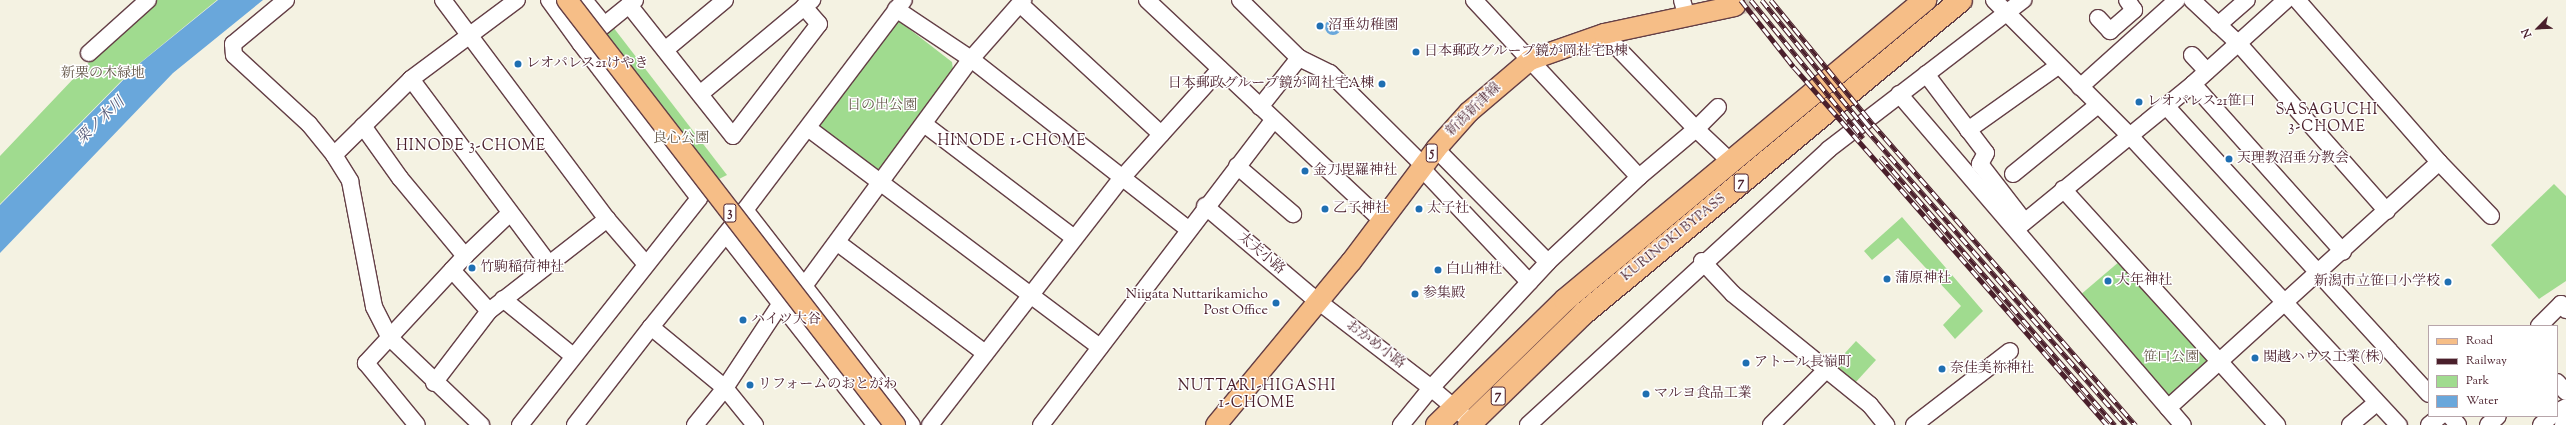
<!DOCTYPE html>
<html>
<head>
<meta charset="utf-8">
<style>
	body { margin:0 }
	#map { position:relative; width:2566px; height:425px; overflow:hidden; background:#f4f2e2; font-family:"Sorts Mill Goudy","Noto Serif JP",serif }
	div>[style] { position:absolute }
	.green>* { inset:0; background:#a0db8f }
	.water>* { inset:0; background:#69a7db }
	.round { border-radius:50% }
	.major-tunnel>* { height:20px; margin-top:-10px; transform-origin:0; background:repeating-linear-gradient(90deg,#d2c8bd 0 20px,transparent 0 30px) }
	.roads { filter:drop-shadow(1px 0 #643f46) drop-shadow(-1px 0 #643f46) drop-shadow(0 1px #643f46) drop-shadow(0 -1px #643f46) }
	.minor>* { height:16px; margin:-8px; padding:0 8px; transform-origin:8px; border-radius:8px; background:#fff }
	.major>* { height:20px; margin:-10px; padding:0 10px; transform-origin:10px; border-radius:10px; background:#f6be87 }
	.highway>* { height:22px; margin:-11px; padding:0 11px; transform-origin:11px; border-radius:11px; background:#f6be87 }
	.rail>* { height:4.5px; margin-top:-2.25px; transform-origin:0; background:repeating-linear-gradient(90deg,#fff 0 9px,#4a1f2b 0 18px); box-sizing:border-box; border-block:1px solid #4a1f2b }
	.bridges { filter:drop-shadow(1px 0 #643f46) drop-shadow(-1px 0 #643f46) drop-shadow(0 1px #643f46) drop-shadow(0 -1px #643f46) }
	.major-bridge>* { height:20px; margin:-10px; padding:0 10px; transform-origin:10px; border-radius:10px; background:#f6be87 }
	.dots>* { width:11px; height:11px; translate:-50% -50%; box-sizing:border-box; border:2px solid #fff; border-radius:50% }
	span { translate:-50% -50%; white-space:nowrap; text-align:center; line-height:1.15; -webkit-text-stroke:3px #fff; paint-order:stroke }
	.shield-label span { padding:1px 3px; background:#fff; border:1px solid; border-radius:3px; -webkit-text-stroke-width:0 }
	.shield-label { font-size:13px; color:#4a1f2b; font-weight:700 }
	.poi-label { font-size:14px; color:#4a1f2b }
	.left { translate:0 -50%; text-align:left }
	.right { translate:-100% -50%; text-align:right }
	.park-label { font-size:14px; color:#645749 }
	.street-label { font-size:14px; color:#4a1f2b }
	.neighbourhood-label { font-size:15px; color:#4a1f2b; letter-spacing:1px }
	.water-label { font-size:15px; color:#585c7a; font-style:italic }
	.legend { position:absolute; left:2428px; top:325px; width:130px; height:92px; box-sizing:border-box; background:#fff; border:1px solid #b7a5aa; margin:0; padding:5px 7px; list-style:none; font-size:12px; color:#4a1f2b }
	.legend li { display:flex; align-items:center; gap:8px; height:20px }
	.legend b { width:20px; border:1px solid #b7a5aa }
	.north { position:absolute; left:2518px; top:8px; width:40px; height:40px; -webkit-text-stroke:3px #fff; paint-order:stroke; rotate:246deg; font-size:11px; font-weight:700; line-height:16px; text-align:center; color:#4a1f2b }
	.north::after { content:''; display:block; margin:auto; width:14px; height:18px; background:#4a1f2b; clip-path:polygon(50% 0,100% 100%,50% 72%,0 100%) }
</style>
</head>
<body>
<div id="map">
	<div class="green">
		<div style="clip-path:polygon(156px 0,217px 0,135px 67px,0 204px,0 156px,94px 57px)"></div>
		<div style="clip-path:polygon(899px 21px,952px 62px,954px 78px,876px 176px,815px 127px)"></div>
		<div style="clip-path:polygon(613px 27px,727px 175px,701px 188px,604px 35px)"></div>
		<div style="clip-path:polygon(2554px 184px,2566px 196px,2566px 281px,2539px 299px,2491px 245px)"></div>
		<div style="clip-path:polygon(1902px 217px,1983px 311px,1955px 339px,1943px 325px,1961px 306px,1898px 238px,1872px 260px,1864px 251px)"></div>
		<div style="clip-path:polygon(2120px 261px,2211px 362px,2174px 396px,2166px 395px,2079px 296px)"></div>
		<div style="clip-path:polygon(1856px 341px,1876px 360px,1855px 383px,1834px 365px)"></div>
	</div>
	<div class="water">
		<div style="clip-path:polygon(218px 0,263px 0,173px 73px,0 253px,0 205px,139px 64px)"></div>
		<div class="round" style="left:1325px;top:19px;width:16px;height:16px"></div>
	</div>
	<div class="major-tunnel">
		<div style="left:1735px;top:6px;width:23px;rotate:-15deg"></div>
	</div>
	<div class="roads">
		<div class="minor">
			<div style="left:286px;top:0;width:69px;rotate:140.3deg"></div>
			<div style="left:233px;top:44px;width:11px;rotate:85deg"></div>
			<div style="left:234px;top:55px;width:102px;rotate:42.6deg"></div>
			<div style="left:309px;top:124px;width:40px;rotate:51deg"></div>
			<div style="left:334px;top:155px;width:31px;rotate:58deg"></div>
			<div style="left:350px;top:181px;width:128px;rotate:79.2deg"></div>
			<div style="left:374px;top:307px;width:35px;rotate:63deg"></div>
			<div style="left:390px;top:338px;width:126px;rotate:43.7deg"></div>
			<div style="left:443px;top:0;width:274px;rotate:53.2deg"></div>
			<div style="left:607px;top:219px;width:58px;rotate:49.2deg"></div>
			<div style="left:549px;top:0;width:54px;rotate:54deg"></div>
			<div style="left:581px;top:44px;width:62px;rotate:-39.1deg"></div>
			<div style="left:584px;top:0;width:32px;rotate:51deg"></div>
			<div style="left:635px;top:0;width:8px;rotate:140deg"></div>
			<div style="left:629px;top:5px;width:167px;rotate:51.6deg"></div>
			<div style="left:733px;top:136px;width:141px;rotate:-52.5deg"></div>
			<div style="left:819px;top:24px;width:23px;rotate:-131deg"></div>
			<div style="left:804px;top:7px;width:11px;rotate:-41deg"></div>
			<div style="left:1147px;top:0;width:321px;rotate:43.2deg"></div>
			<div style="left:1240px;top:0;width:83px;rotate:44.5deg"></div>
			<div style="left:1299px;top:58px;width:34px;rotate:26deg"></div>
			<div style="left:1330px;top:73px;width:131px;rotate:44.7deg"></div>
			<div style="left:1682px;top:0;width:18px;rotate:74deg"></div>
			<div style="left:1994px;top:0;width:192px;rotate:45deg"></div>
			<div style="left:2130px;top:136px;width:395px;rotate:47.1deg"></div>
			<div style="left:2192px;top:0;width:64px;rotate:43.1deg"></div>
			<div style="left:2239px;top:44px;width:223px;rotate:48.5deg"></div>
			<div style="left:1020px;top:4px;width:192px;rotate:42.7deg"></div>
			<div style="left:896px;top:9px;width:90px;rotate:33.7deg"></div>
			<div style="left:971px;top:59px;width:276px;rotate:38.1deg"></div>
			<div style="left:2098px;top:18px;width:18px;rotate:47deg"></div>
			<div style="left:2110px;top:31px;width:32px;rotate:-41deg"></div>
			<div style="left:2134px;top:10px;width:12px;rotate:-125deg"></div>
			<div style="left:2218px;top:25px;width:38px;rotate:-41deg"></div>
			<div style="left:1604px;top:34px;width:132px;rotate:45.9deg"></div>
			<div style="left:1696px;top:129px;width:31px;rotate:-45deg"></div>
			<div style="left:665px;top:50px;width:78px;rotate:-39.8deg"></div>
			<div style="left:89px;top:53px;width:79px;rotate:-41.9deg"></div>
			<div style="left:2192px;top:55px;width:22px;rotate:47deg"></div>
			<div style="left:1926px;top:74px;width:99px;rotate:52.8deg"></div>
			<div style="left:1986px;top:153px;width:13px;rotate:119deg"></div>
			<div style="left:1980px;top:164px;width:72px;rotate:52.3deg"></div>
			<div style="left:411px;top:79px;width:229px;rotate:53.3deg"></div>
			<div style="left:2193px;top:84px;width:225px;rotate:48.2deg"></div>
			<div style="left:2080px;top:87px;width:130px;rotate:-41.9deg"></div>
			<div style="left:700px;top:94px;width:136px;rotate:-39.9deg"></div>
			<div style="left:1899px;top:94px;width:436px;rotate:49.4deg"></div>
			<div style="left:2166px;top:106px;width:390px;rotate:47.6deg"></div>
			<div style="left:1260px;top:107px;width:63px;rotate:-51.5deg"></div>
			<div style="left:924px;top:124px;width:188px;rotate:37.2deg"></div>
			<div style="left:363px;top:126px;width:64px;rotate:54.6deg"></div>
			<div style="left:400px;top:178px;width:102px;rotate:50.2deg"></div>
			<div style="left:465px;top:256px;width:146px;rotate:132.8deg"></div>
			<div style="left:366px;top:363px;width:80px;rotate:50.6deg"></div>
			<div style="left:808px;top:128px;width:365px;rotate:36.9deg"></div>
			<div style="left:1968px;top:130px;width:110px;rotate:-35.4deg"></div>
			<div style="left:1436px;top:149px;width:159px;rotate:45.3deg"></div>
			<div style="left:334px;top:155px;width:108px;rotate:-44.6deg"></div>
			<div style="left:411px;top:79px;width:132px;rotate:-36.7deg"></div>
			<div style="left:2439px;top:162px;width:75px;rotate:46.1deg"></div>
			<div style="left:1237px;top:166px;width:74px;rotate:40.6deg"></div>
			<div style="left:1427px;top:174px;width:149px;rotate:46.6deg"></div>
			<div style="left:2013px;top:174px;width:109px;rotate:-39.1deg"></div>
			<div style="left:1639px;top:177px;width:75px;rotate:-40.1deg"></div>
			<div style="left:1696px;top:129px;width:50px;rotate:43.4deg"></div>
			<div style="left:2063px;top:189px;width:319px;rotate:47.8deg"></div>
			<div style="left:1205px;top:206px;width:138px;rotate:40.3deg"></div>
			<div style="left:1310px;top:295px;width:153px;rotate:37.5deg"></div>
			<div style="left:1431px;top:388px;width:48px;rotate:129deg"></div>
			<div style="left:745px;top:210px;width:272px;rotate:52.2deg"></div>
			<div style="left:2016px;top:229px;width:229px;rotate:-39.3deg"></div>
			<div style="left:2193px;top:84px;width:125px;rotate:-42.1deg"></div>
			<div style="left:726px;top:234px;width:243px;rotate:51.9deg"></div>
			<div style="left:838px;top:243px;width:184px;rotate:36.8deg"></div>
			<div style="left:465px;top:256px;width:62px;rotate:-43.7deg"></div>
			<div style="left:1702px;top:261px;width:45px;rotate:46.8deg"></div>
			<div style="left:1733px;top:294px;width:176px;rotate:39deg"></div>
			<div style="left:1870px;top:405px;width:26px;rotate:51deg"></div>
			<div style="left:452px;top:270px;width:55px;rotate:47.9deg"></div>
			<div style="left:503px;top:299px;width:89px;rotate:39.1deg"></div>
			<div style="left:2539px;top:326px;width:31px;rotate:-45deg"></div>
			<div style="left:2561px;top:304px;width:8px;rotate:50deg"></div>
			<div style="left:2557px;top:382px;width:13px;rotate:48deg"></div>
			<div style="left:434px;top:383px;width:91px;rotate:-52.6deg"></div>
			<div style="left:489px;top:311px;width:150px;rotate:-37.9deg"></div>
			<div style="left:2168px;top:408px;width:366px;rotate:-42.2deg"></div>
			<div style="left:2439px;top:162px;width:215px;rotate:-131.2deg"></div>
			<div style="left:2557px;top:412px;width:10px;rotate:-29deg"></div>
			<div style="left:1463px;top:415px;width:42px;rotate:-139.8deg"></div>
			<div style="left:1431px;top:388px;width:172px;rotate:-47.1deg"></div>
			<div style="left:1548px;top:262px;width:125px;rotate:-43deg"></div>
			<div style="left:1639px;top:177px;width:242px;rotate:-133deg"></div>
			<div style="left:2450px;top:416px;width:12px;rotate:48deg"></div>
			<div style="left:520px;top:425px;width:289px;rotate:-51.7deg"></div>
			<div style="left:699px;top:198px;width:194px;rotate:-127.5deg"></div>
			<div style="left:575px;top:425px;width:124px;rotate:-52.2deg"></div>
			<div style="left:695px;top:425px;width:48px;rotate:-51deg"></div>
			<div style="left:725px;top:388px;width:102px;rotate:-56.6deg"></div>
			<div style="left:781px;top:303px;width:29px;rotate:-36deg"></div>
			<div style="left:804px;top:286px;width:282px;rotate:-53.7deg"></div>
			<div style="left:971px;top:59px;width:79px;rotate:-48.6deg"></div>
			<div style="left:755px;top:425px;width:48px;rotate:-129deg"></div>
			<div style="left:725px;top:388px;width:96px;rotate:-140.5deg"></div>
			<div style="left:651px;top:327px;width:150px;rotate:-51.2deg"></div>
			<div style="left:745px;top:210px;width:263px;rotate:-52.9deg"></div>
			<div style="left:930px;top:425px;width:311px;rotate:-52.2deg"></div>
			<div style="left:1121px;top:179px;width:148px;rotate:-48deg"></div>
			<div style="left:1041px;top:425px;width:383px;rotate:-52.7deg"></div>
			<div style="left:1528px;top:425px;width:408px;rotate:-42.5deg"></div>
			<div style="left:1829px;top:149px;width:245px;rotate:-37.5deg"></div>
			<div style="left:1771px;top:425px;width:79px;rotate:-45deg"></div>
			<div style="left:1914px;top:425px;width:121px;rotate:-37.6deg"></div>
			<div style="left:2350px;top:425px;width:35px;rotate:-40deg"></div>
			<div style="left:2429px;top:425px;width:14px;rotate:-39deg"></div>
			<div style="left:2488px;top:425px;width:13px;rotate:-42deg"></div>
			<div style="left:2541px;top:425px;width:13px;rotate:-42deg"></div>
			<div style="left:2563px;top:425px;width:4px;rotate:-45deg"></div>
		</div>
		<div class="major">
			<div style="left:1216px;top:425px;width:212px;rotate:-50.4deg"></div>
			<div style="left:1351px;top:262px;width:141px;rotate:-53deg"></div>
			<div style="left:1436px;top:149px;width:50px;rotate:-48.3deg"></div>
			<div style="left:1469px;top:112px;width:80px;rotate:-40.4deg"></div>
			<div style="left:1530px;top:60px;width:78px;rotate:-19.4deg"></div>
			<div style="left:1604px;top:34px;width:134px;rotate:-12.1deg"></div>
		</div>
		<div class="highway">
			<div style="left:1437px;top:425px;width:179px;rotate:-44.3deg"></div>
			<div style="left:1565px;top:300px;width:469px;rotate:-39.8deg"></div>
			<div style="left:1469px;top:425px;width:159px;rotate:-44.2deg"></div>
			<div style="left:1583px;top:314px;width:491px;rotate:-39.7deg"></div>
		</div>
	</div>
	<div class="rail">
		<div style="left:1741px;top:0;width:85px;rotate:51.7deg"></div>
		<div style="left:1794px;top:67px;width:476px;rotate:48.8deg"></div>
		<div style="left:1751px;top:0;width:178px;rotate:50.9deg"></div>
		<div style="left:1762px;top:0;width:166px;rotate:51.1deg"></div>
		<div style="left:1866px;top:129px;width:394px;rotate:48.7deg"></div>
		<div style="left:1771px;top:0;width:161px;rotate:50.6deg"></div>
		<div style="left:1873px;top:124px;width:400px;rotate:48.9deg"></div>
		<div style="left:1881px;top:157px;width:356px;rotate:48.9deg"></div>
	</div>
	<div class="bridges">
		<div class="major-bridge">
			<div style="left:567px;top:0;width:537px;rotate:52.34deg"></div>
		</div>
	</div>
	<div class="dots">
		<div style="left:1320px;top:26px;background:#1f6fb2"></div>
		<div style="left:1416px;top:52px;background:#1f6fb2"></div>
		<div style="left:518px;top:64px;background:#1f6fb2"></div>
		<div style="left:1382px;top:84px;background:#1f6fb2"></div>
		<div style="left:2139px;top:102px;background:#1f6fb2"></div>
		<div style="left:2229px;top:159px;background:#1f6fb2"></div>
		<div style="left:1305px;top:171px;background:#1f6fb2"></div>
		<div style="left:1325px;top:209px;background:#1f6fb2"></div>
		<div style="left:1419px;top:209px;background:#1f6fb2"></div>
		<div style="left:472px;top:268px;background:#1f6fb2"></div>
		<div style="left:1438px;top:270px;background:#1f6fb2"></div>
		<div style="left:1887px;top:279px;background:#1f6fb2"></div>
		<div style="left:2108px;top:281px;background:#1f6fb2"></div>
		<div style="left:2448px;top:282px;background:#1f6fb2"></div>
		<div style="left:1415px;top:294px;background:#1f6fb2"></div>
		<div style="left:1276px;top:303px;background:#1f6fb2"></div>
		<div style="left:743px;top:320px;background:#1f6fb2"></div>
		<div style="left:2255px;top:358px;background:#1f6fb2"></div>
		<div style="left:1746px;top:363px;background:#1f6fb2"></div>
		<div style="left:1942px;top:369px;background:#1f6fb2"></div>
		<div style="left:750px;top:385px;background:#1f6fb2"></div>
		<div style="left:1646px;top:394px;background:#1f6fb2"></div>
	</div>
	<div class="shield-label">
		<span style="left:1432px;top:153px">5</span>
		<span style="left:1741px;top:183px">7</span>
		<span style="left:730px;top:213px">3</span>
		<span style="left:1498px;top:396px">7</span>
	</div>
	<div class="poi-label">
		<span class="left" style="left:1328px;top:26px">沼垂幼稚園</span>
		<span class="left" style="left:1424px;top:52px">日本郵政グループ鏡が岡社宅B棟</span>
		<span class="left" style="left:526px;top:64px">レオパレス21けやき</span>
		<span class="right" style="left:1374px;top:84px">日本郵政グループ鏡が岡社宅A棟</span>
		<span class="left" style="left:2147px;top:102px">レオパレス21笹口</span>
		<span class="left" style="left:2237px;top:159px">天理教沼垂分教会</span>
		<span class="left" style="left:1313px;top:171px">金刀毘羅神社</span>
		<span class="left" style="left:1333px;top:209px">乙子神社</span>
		<span class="left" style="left:1427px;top:209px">太子社</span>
		<span class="left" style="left:480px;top:268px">竹駒稲荷神社</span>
		<span class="left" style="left:1446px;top:270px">白山神社</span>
		<span class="left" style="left:1895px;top:279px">蒲原神社</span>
		<span class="left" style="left:2116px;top:281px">大年神社</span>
		<span class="right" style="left:2440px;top:282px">新潟市立笹口小学校</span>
		<span class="left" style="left:1423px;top:294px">参集殿</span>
		<span class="right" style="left:1268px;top:303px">Niigata Nuttarikamicho<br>Post Office</span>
		<span class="left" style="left:751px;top:320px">ハイツ大谷</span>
		<span class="left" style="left:2263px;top:358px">関越ハウス工業(株)</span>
		<span class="left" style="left:1754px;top:363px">アトール長嶺町</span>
		<span class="left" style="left:1950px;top:369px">奈佳美祢神社</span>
		<span class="left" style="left:758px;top:385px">リフォームのおとがわ</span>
		<span class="left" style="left:1654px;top:394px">マルヨ食品工業</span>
	</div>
	<div class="park-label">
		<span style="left:103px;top:74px">新栗の木緑地</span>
		<span style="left:882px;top:106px">日の出公園</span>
		<span style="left:681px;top:139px">良心公園</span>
		<span style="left:2171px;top:358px">笹口公園</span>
	</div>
	<div class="street-label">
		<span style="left:1474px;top:110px;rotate:-44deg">新潟新津線</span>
		<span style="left:1674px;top:238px;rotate:-39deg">KURINOKI BYPASS</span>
		<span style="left:1261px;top:254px;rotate:40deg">太夫小路</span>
		<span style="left:1375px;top:345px;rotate:37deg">おかめ小路</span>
	</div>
	<div class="neighbourhood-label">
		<span style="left:2327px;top:119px">SASAGUCHI<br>3-CHOME</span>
		<span style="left:1012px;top:142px">HINODE 1-CHOME</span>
		<span style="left:471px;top:147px">HINODE 3-CHOME</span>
		<span style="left:1257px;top:395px">NUTTARI-HIGASHI<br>1-CHOME</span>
	</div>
	<div class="water-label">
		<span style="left:101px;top:121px;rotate:-44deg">栗ノ木川</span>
	</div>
	<ul class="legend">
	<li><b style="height:5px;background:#f6be87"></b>Road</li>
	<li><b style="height:5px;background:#4a1f2b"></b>Railway</li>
	<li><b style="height:11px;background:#a0db8f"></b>Park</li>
	<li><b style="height:11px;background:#69a7db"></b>Water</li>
	</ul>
	<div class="north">N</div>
</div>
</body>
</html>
